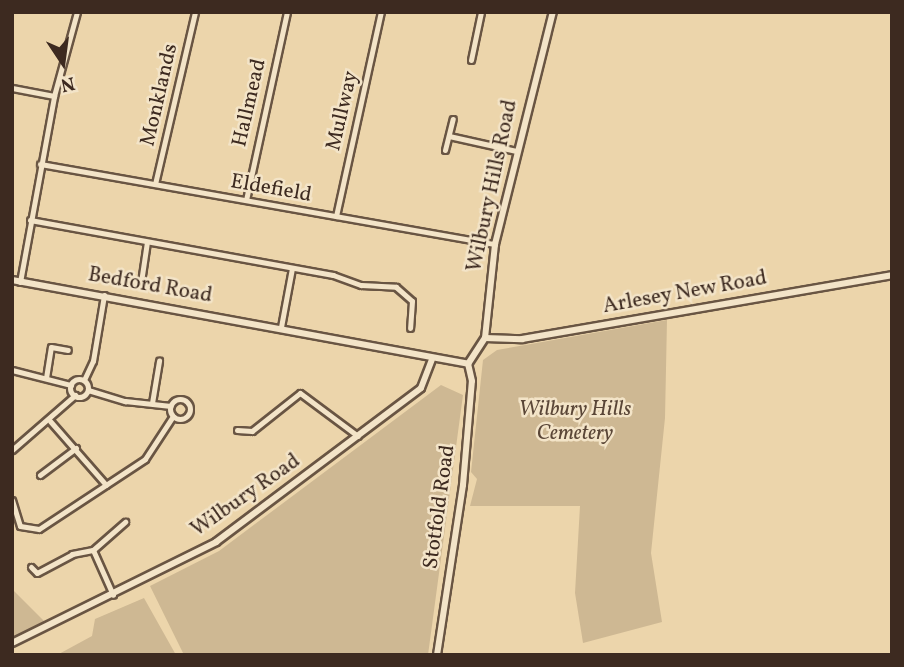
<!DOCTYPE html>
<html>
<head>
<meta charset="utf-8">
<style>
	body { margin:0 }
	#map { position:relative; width:904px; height:667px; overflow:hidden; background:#ecd5ab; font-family:Vollkorn,serif }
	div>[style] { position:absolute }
	.green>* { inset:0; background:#ceb893 }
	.roads { filter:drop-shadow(2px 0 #695543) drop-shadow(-2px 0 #695543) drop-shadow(0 2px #695543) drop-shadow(0 -2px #695543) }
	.minor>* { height:5px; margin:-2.5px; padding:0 2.5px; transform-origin:2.5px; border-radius:2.5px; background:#f3e4c8 }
	.minor>.ring { margin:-2.5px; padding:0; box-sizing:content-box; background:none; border:5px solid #f3e4c8; border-radius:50% }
	.tertiary>* { height:6px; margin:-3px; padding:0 3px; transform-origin:3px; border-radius:3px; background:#f3e4c8 }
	span { translate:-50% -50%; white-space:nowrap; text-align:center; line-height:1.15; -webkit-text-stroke:5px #f3e4c8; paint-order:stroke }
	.street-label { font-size:21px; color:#3d2a20 }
	.park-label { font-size:21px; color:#5a4637; font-style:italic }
	.frame { position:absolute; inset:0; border:14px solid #3d2a20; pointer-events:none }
	.north { position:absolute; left:28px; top:28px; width:70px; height:70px; -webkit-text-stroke:5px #f3e4c8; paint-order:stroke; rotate:167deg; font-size:19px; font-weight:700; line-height:28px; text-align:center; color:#3d2a20 }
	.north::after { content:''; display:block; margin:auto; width:24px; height:32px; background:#3d2a20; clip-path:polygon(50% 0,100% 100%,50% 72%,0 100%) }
</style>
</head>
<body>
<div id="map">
	<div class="green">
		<div style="clip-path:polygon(667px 320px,665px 418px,651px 553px,662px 622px,583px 643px,575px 593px,580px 506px,470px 506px,477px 479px,471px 472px,483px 360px,497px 350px)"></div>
		<div style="clip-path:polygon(441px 385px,463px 395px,428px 655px,184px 655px,150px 586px,219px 551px)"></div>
		<div style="clip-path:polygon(12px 589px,45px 622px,12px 639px)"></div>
		<div style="clip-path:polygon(144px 598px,176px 655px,57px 655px,92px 636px,95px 619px)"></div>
	</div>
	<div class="roads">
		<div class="minor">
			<div style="left:471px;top:60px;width:49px;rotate:-78.2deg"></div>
			<div style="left:12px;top:88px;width:43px;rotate:10.8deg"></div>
			<div style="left:449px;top:136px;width:69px;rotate:12.6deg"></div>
			<div style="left:445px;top:150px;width:32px;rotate:-76deg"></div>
			<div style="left:40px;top:164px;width:462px;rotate:10deg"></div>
			<div style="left:155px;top:184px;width:177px;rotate:-76.9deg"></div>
			<div style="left:246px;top:200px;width:192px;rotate:-77.7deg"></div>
			<div style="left:336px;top:216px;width:209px;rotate:-77.6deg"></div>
			<div style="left:30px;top:220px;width:308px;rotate:10.3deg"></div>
			<div style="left:333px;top:275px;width:30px;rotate:20deg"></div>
			<div style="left:361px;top:285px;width:35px;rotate:3deg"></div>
			<div style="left:396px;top:287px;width:21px;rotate:41deg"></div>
			<div style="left:412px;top:301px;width:27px;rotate:94deg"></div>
			<div style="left:20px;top:282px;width:189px;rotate:-79.6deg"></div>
			<div style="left:54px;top:96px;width:87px;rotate:-74.7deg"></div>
			<div style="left:141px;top:282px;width:40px;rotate:-81.5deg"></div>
			<div style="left:281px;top:327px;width:60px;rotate:-79.4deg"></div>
			<div style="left:12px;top:370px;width:61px;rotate:14.3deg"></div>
			<div style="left:46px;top:378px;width:31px;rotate:-81deg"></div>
			<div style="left:51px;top:347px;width:17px;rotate:10deg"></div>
			<div class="ring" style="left:70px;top:379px;width:13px;height:13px"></div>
			<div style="left:84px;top:380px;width:21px;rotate:-65deg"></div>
			<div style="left:93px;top:361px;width:67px;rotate:-80.5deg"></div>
			<div style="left:88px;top:390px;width:39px;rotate:17deg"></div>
			<div style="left:125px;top:401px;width:46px;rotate:6.2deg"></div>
			<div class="ring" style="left:170px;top:399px;width:15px;height:15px"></div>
			<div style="left:152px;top:403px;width:43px;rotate:-80.5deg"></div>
			<div style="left:50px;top:421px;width:85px;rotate:48.8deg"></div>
			<div style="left:237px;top:430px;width:15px;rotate:4deg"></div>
			<div style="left:252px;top:431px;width:61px;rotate:-38.4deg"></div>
			<div style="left:300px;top:393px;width:72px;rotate:36.6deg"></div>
			<div style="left:12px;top:450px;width:84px;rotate:-41.1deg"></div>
			<div style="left:40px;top:475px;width:45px;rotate:-36.9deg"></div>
			<div style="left:12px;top:500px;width:27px;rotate:73deg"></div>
			<div style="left:20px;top:526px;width:19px;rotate:9deg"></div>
			<div style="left:39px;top:529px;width:127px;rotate:-33.4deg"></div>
			<div style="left:145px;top:459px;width:51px;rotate:-56.9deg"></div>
			<div style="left:93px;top:550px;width:49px;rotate:66deg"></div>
			<div style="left:31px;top:567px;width:8px;rotate:45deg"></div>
			<div style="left:37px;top:573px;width:40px;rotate:-28deg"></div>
			<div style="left:72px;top:554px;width:21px;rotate:-11deg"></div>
			<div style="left:93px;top:550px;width:43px;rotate:-41.2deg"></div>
		</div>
		<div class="tertiary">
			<div style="left:12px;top:280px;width:464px;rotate:10.4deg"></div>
			<div style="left:485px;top:338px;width:37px;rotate:2deg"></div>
			<div style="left:522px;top:339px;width:375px;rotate:-9.8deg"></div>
			<div style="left:468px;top:364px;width:31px;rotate:-57deg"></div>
			<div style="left:485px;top:338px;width:95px;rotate:-83.9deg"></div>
			<div style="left:495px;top:244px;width:239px;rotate:-76deg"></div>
			<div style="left:12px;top:643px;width:228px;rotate:-26.3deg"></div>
			<div style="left:216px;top:542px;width:256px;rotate:-36.9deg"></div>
			<div style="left:421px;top:388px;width:30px;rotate:-69deg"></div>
			<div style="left:437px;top:655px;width:172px;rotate:-81.3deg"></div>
			<div style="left:463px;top:485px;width:104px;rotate:-85.1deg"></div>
			<div style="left:472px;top:381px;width:17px;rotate:-103deg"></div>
		</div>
	</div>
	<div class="street-label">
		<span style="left:160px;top:95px;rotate:-77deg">Monklands</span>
		<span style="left:250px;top:103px;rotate:-77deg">Hallmead</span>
		<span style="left:343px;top:111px;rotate:-77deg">Mullway</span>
		<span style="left:493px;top:186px;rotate:-78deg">Wilbury Hills Road</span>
		<span style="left:271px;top:189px;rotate:10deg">Eldefield</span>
		<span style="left:150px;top:286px;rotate:10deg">Bedford Road</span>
		<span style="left:685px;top:293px;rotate:-10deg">Arlesey New Road</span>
		<span style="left:246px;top:496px;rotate:-35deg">Wilbury Road</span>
		<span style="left:440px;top:507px;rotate:-82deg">Stotfold Road</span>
	</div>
	<div class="park-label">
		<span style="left:575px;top:422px">Wilbury Hills<br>Cemetery</span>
	</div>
	<div class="frame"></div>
	<div class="north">N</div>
</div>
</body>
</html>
